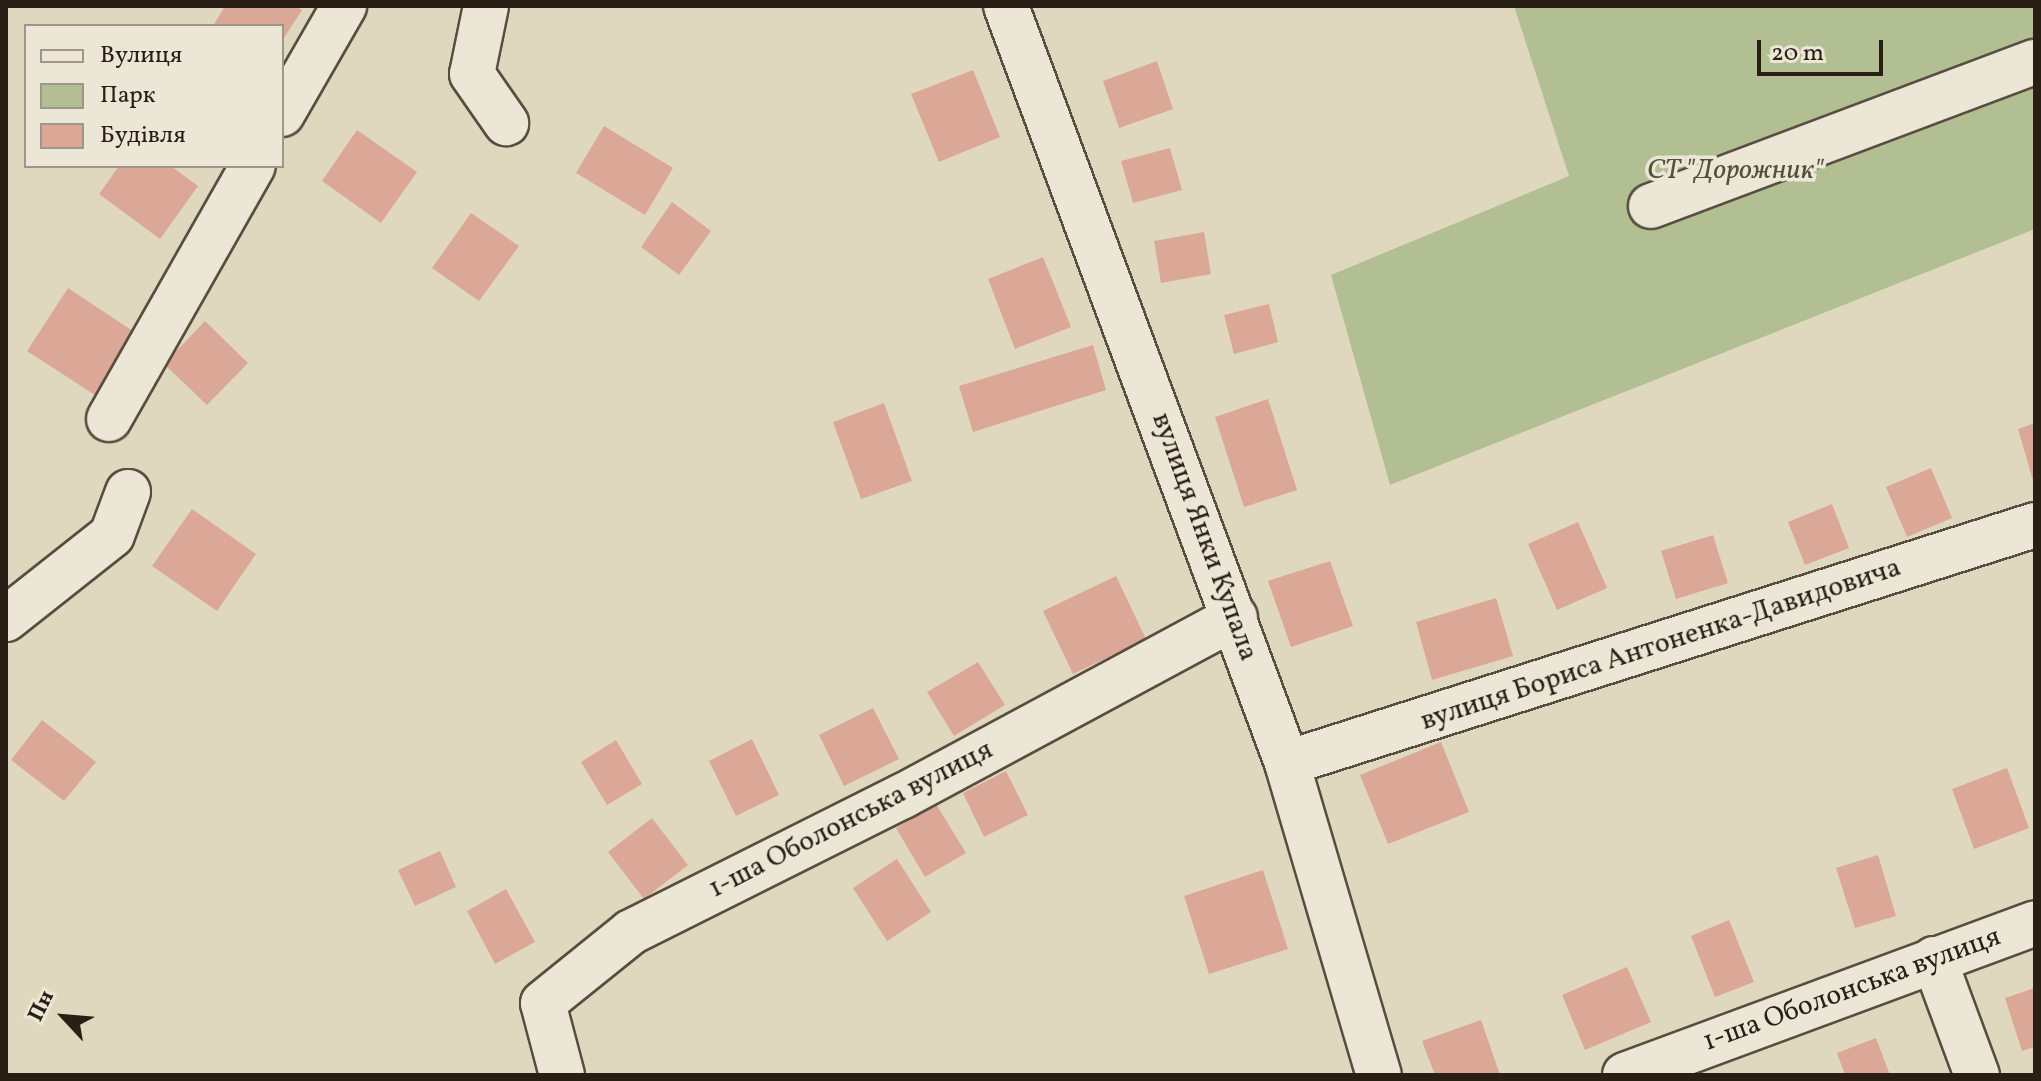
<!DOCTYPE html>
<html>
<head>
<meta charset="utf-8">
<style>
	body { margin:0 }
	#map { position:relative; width:2041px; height:1081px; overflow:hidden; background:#e0d8be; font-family:Vollkorn,serif }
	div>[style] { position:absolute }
	.green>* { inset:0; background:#b1bf92 }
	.building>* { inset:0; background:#dba897 }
	.roads { filter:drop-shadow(2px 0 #584d3f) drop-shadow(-2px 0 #584d3f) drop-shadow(0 2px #584d3f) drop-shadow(0 -2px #584d3f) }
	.minor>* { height:44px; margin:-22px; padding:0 22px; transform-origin:22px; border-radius:22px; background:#ebe6d5 }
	span { translate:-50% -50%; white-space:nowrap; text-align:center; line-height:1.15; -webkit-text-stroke:7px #ebe6d5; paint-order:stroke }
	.park-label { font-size:28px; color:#524f3a; font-style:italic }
	.street-label { font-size:28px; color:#2a1f15 }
	.frame { position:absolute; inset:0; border:8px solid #2a1f15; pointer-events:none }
	.legend { position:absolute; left:24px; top:24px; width:260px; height:144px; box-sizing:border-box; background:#ebe6d5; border:2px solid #9e9688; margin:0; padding:10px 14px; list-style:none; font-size:24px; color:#2a1f15 }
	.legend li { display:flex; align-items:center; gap:16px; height:40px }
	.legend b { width:40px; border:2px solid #9e9688 }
	.north { position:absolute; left:24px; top:977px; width:80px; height:80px; -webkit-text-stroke:6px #ebe6d5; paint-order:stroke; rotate:296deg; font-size:22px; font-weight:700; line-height:32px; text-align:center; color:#2a1f15 }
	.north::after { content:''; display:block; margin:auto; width:28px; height:36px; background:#2a1f15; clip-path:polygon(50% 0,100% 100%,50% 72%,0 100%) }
	.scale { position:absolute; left:1757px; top:40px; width:126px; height:36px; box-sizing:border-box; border:4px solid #2a1f15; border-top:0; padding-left:10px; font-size:24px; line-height:28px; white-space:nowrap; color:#2a1f15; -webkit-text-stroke:6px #ebe6d5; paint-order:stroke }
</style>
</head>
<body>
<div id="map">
	<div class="green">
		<div style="clip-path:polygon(1514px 6px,2035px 6px,2035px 229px,1390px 485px,1331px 275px,1569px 176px)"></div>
	</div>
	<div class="building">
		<div style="clip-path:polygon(225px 6px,296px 6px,302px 10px,282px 41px,282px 26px,213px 26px)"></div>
		<div style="clip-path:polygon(1157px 61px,1173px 109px,1119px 128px,1103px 81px)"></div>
		<div style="clip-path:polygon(973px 70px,1000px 137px,939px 162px,911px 94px)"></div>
		<div style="clip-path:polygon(604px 126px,673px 168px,645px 215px,576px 173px)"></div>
		<div style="clip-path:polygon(357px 130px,417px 172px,381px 223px,322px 181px)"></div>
		<div style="clip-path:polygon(1170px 148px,1182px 190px,1133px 203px,1121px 161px)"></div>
		<div style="clip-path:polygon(119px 166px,171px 166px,198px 186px,160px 239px,99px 194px)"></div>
		<div style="clip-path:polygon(672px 202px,711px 231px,679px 275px,641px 247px)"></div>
		<div style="clip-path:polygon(471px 213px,519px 246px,479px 301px,432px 268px)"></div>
		<div style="clip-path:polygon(1204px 232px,1211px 274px,1161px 283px,1154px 241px)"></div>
		<div style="clip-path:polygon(1043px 257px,1071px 327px,1015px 349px,988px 279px)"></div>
		<div style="clip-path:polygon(68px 288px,139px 335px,98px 397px,27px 351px)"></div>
		<div style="clip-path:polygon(1269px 304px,1278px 342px,1234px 354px,1224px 315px)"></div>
		<div style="clip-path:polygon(205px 321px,248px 363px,207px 405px,164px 364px)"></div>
		<div style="clip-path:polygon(1093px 345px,1106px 390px,973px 432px,959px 386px)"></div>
		<div style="clip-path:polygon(1268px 399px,1297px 490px,1244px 507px,1215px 417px)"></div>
		<div style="clip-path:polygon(884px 403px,912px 481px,861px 499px,833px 422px)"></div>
		<div style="clip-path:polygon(2035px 423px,2035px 484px,2034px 484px,2018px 429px)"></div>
		<div style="clip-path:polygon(1931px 468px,1952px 518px,1907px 537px,1886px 487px)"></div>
		<div style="clip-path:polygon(1832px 504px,1849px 548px,1805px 565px,1788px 522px)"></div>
		<div style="clip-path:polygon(192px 509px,256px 554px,217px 611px,152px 566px)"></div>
		<div style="clip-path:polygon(1578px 522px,1607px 588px,1557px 610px,1528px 544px)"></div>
		<div style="clip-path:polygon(1713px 535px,1728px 583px,1676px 599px,1661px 551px)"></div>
		<div style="clip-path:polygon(1330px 561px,1353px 626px,1291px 647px,1268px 581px)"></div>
		<div style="clip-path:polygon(1116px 576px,1146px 639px,1073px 674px,1043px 611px)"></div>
		<div style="clip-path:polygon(1496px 598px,1513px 656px,1432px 680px,1416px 622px)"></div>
		<div style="clip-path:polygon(978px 662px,1005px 705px,954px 736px,927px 692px)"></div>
		<div style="clip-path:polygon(873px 708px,899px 759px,844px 786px,819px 735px)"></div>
		<div style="clip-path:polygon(42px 720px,96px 762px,64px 801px,11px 760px)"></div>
		<div style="clip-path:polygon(752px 739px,779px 795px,736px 816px,709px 761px)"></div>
		<div style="clip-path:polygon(616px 740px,642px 784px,607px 805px,581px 762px)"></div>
		<div style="clip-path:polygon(1441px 742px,1469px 812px,1388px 844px,1360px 775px)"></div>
		<div style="clip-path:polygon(2007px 768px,2029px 828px,1974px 849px,1952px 789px)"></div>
		<div style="clip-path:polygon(1006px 771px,1028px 815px,984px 837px,963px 793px)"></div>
		<div style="clip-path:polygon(936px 804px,966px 853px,925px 877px,896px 828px)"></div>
		<div style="clip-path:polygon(652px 818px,688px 865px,644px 899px,608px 852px)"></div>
		<div style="clip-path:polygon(440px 851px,456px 887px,415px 906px,398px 870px)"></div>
		<div style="clip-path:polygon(1878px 855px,1896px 916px,1855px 928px,1836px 868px)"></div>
		<div style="clip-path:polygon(897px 859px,931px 912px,887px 941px,853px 888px)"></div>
		<div style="clip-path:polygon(1263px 870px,1288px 949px,1209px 974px,1184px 896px)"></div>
		<div style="clip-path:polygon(506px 889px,535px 942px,495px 964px,467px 911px)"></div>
		<div style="clip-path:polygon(1729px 920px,1754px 982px,1715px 997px,1691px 936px)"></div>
		<div style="clip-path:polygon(1627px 967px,1651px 1022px,1585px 1050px,1562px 995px)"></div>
		<div style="clip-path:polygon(2035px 988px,2035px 1047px,2022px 1051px,2005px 998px)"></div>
		<div style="clip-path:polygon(1481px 1020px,1500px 1075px,1435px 1075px,1422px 1041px)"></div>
		<div style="clip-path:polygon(1876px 1038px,1890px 1075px,1845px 1075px,1837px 1053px)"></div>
	</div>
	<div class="roads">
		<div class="minor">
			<div style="left:486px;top:6px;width:69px;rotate:101.6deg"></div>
			<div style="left:472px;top:74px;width:60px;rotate:55.2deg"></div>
			<div style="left:1006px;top:6px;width:807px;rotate:69.63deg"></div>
			<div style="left:1287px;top:763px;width:325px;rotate:73.6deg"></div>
			<div style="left:282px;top:114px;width:125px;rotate:-60.1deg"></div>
			<div style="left:1651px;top:206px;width:410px;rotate:-20.6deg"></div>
			<div style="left:109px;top:419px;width:291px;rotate:-60.4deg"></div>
			<div style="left:6px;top:619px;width:135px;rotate:-38.4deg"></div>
			<div style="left:112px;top:535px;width:46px;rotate:-69.6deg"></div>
			<div style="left:1287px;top:763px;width:785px;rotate:-17.65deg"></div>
			<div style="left:1934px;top:959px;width:124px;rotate:69.7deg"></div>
			<div style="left:562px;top:1075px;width:74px;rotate:-104.8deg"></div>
			<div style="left:543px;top:1003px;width:113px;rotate:-38.9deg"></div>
			<div style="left:631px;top:932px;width:304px;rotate:-26.6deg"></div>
			<div style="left:903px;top:796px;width:377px;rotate:-28.3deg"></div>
			<div style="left:1625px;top:1075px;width:437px;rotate:-20.3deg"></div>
		</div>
	</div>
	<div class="park-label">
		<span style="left:1735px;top:171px">СТ "Дорожник"</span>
	</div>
	<div class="street-label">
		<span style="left:1204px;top:537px;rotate:70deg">вулиця Янки Купала</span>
		<span style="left:1661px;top:645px;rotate:-18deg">вулиця Бориса Антоненка-Давидовича</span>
		<span style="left:851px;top:820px;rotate:-27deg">1-ша Оболонська вулиця</span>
		<span style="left:1852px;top:990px;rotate:-20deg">1-ша Оболонська вулиця</span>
	</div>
	<div class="frame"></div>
	<ul class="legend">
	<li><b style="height:10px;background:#ebe6d5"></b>Вулиця</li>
	<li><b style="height:22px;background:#b1bf92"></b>Парк</li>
	<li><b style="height:22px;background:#dba897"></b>Будівля</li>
	</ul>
	<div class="north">Пн</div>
	<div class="scale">20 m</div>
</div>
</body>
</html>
